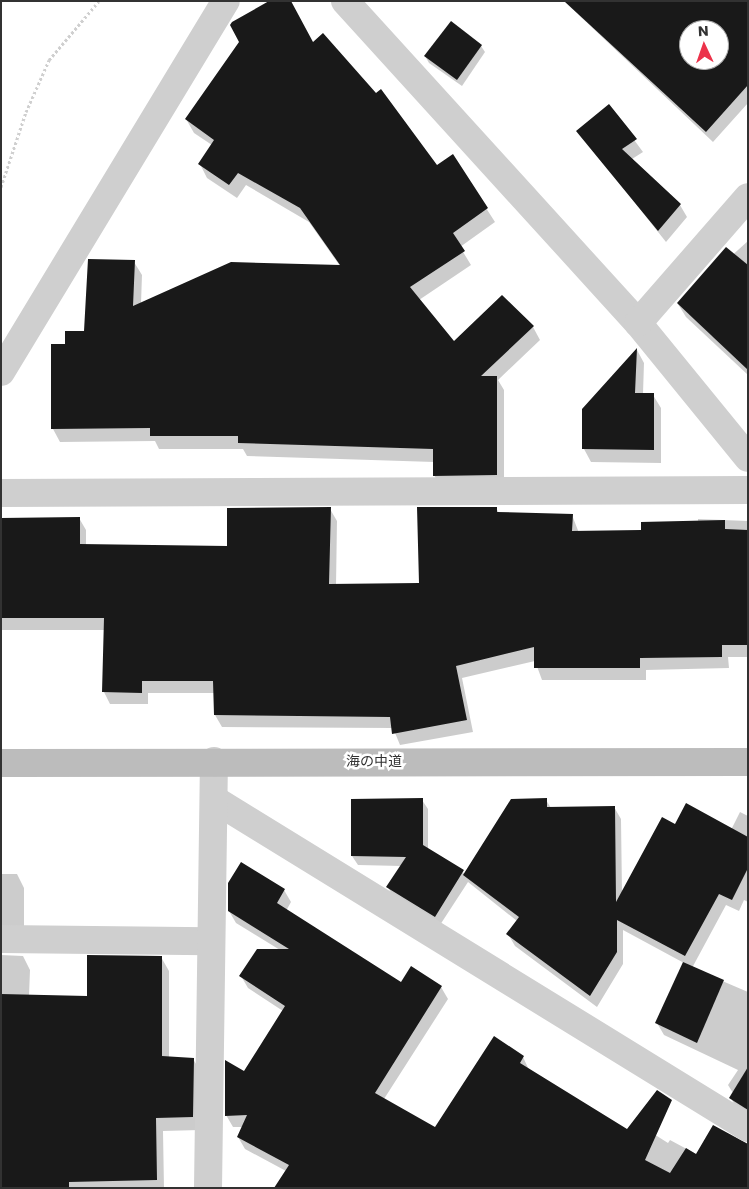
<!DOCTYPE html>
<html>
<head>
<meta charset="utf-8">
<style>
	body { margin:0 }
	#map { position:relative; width:749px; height:1189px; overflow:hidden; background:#fff; font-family:Poppins,"Noto Sans JP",sans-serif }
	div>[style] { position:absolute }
	.shadow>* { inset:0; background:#0003 }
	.building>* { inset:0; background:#191919 }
	.path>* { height:3px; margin-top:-1.5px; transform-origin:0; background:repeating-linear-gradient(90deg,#cfcfcf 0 2.5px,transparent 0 5px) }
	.street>* { height:28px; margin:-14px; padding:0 14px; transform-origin:14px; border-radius:14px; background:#cfcfcf }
	.secondary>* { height:28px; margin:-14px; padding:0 14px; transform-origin:14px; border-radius:14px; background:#bcbcbc }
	span { translate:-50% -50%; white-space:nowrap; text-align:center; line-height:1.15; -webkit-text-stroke:5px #fff; paint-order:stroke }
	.street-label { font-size:14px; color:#323232 }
	.frame { position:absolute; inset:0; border:2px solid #323232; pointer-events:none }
	.north { position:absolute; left:679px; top:20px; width:50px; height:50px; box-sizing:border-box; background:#fff; border:1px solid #adadad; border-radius:50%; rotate:357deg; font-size:14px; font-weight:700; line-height:20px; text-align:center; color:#323232 }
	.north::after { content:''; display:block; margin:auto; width:18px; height:22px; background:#ec324a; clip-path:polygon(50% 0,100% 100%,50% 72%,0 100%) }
</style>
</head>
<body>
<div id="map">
	<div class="shadow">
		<div style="clip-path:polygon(evenodd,564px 1px,748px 1px,748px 103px,713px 142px,564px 1px,689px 30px,719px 30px,719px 60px,689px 60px,689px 30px)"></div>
		<div style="clip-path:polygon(313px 44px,436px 167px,452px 155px,495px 222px,460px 247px,471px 265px,419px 300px,454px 343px,533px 327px,540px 340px,498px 380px,504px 390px,504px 489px,442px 489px,434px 475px,434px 462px,247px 456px,243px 449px,159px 449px,155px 441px,60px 442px,53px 429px,66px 345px,85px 332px,134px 262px,142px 275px,141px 304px,340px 266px,309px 222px,246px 185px,237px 198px,207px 178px,200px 164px,212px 145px,194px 133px,186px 119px)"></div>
		<div style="clip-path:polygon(481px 46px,485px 52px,462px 86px,429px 63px,425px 56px)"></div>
		<div style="clip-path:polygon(609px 106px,643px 152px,632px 159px,680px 205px,687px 217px,666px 242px,578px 131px)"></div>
		<div style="clip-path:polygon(748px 241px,748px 375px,686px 317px,678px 304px)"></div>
		<div style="clip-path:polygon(637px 350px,644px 363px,643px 394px,653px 395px,661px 408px,661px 463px,591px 462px,584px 449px,584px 410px)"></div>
		<div style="clip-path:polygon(496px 508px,499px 513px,572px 515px,579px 533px,642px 531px,698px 522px,698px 519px,748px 521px,748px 657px,728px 657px,729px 668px,646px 670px,646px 680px,542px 680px,535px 661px,462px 678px,473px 732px,400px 745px,393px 728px,222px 727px,215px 715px,215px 693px,148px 693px,148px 704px,110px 704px,104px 692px,105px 630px,1px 630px,1px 519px,79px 518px,86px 530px,86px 545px,229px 547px,330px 509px,337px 521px,336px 586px,420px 584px)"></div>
		<div style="clip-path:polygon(422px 800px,428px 809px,428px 849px,465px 874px,546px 800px,551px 808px,614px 807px,621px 819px,622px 893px,675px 826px,731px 830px,740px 812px,748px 816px,748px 902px,744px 900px,739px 911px,726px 905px,692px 968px,748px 992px,748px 1116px,737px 1110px,731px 1098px,733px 1093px,728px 1085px,738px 1070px,664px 1035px,657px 1023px,684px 963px,623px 930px,623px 964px,597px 1007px,515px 946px,508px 934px,517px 921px,468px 882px,440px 925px,393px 897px,388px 887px,401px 866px,358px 865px,352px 856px)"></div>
		<div style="clip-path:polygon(1px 874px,17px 874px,24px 888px,24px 936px,1px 938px)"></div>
		<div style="clip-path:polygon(284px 890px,291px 902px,286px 911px,402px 984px,441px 987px,448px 999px,384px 1099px,436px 1129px,523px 1057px,529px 1070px,628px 1131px,635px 1122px,668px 1143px,670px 1140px,748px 1182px,286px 1171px,245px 1149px,238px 1137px,243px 1127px,233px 1127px,226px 1115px,244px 1073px,283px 1011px,248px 988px,241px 976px,280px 950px,236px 923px,229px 911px)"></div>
		<div style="clip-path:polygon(1px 955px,23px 956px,30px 970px,29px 996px,89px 998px,161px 957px,169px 971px,169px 1058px,193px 1059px,201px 1072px,200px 1130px,163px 1131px,164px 1188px,1px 1188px)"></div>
	</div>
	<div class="building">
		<div style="clip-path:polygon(269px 1px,291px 1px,313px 42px,323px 33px,376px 93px,381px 89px,437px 165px,453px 154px,488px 208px,453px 233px,465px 251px,410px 287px,454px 341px,502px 295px,534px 326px,481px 376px,497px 376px,497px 475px,433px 476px,433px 449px,238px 443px,238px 436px,150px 436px,150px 428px,51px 429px,51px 344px,65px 344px,65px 331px,84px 331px,88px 259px,135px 260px,133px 306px,231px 262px,340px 265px,300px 208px,238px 173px,229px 185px,198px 164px,214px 140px,185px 119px,239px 42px,230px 25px,232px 22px)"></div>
		<div style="clip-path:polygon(evenodd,564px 1px,748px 1px,748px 85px,706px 132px,564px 1px,689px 30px,719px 30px,719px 60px,689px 60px,689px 30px)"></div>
		<div style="clip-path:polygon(451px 21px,482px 45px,457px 80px,424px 56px)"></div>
		<div style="clip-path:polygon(609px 104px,637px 139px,622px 149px,681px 204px,658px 231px,576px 131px)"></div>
		<div style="clip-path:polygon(726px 247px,748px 265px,748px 370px,677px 303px)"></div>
		<div style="clip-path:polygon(637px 348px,635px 393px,654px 393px,654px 450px,582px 449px,582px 409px)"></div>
		<div style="clip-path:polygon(331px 507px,329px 584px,419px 583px,417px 507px,497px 507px,497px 512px,573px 514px,572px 531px,641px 530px,641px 522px,725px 520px,725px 529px,748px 530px,748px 645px,722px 645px,722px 657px,640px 658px,640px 668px,534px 668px,534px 647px,456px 666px,467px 720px,392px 734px,390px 717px,214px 715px,213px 681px,142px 681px,142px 693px,102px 692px,104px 618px,1px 618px,1px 518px,80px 517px,80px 544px,227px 546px,227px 508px)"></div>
		<div style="clip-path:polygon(423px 798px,423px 845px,464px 870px,435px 917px,386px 887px,406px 857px,351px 856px,351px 799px)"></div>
		<div style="clip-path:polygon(547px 798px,547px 807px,615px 806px,616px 902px,662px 817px,675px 824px,686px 803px,748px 837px,748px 868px,732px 900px,719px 894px,685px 956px,617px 920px,617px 952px,590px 996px,506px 934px,519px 917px,463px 875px,511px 799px)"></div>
		<div style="clip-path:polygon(241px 862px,285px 889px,277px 903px,401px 982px,411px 966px,442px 986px,375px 1093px,435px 1127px,494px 1036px,524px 1056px,520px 1063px,627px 1129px,657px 1090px,672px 1100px,645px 1160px,670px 1173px,686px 1148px,696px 1154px,713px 1125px,748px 1144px,748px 1188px,274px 1188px,289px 1165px,237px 1137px,247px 1115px,225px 1116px,225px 1060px,244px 1071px,285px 1006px,239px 976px,257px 949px,289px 949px,228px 911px,228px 883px)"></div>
		<div style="clip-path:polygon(87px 955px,162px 956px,162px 1056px,194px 1058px,193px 1117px,156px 1118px,157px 1180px,69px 1182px,69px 1188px,1px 1188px,1px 994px,87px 996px)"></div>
		<div style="clip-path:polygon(683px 962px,724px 980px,697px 1043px,655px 1023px)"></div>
		<div style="clip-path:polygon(748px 1067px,748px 1110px,729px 1098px)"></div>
	</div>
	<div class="path">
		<div style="left:1px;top:187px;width:79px;rotate:-71.6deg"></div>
		<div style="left:26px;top:112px;width:57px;rotate:-66.1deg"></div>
		<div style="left:49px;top:60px;width:77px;rotate:-49.7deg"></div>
	</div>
	<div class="street">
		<div style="left:345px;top:1px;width:435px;rotate:47.7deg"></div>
		<div style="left:638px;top:323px;width:174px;rotate:50.8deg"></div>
		<div style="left:638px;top:323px;width:167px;rotate:-48.9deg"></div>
		<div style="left:1px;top:372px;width:434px;rotate:-58.8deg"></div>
		<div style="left:1px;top:493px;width:747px;rotate:-0.23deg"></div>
		<div style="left:215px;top:800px;width:626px;rotate:31.61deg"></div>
		<div style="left:1px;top:939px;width:208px;rotate:0.6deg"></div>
		<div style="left:208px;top:1188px;width:427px;rotate:-89.2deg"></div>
	</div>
	<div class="secondary">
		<div style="left:1px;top:763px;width:747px;rotate:-0.08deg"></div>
	</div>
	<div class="street-label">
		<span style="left:374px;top:761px">海の中道</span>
	</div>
	<div class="frame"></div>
	<div class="north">N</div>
</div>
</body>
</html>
